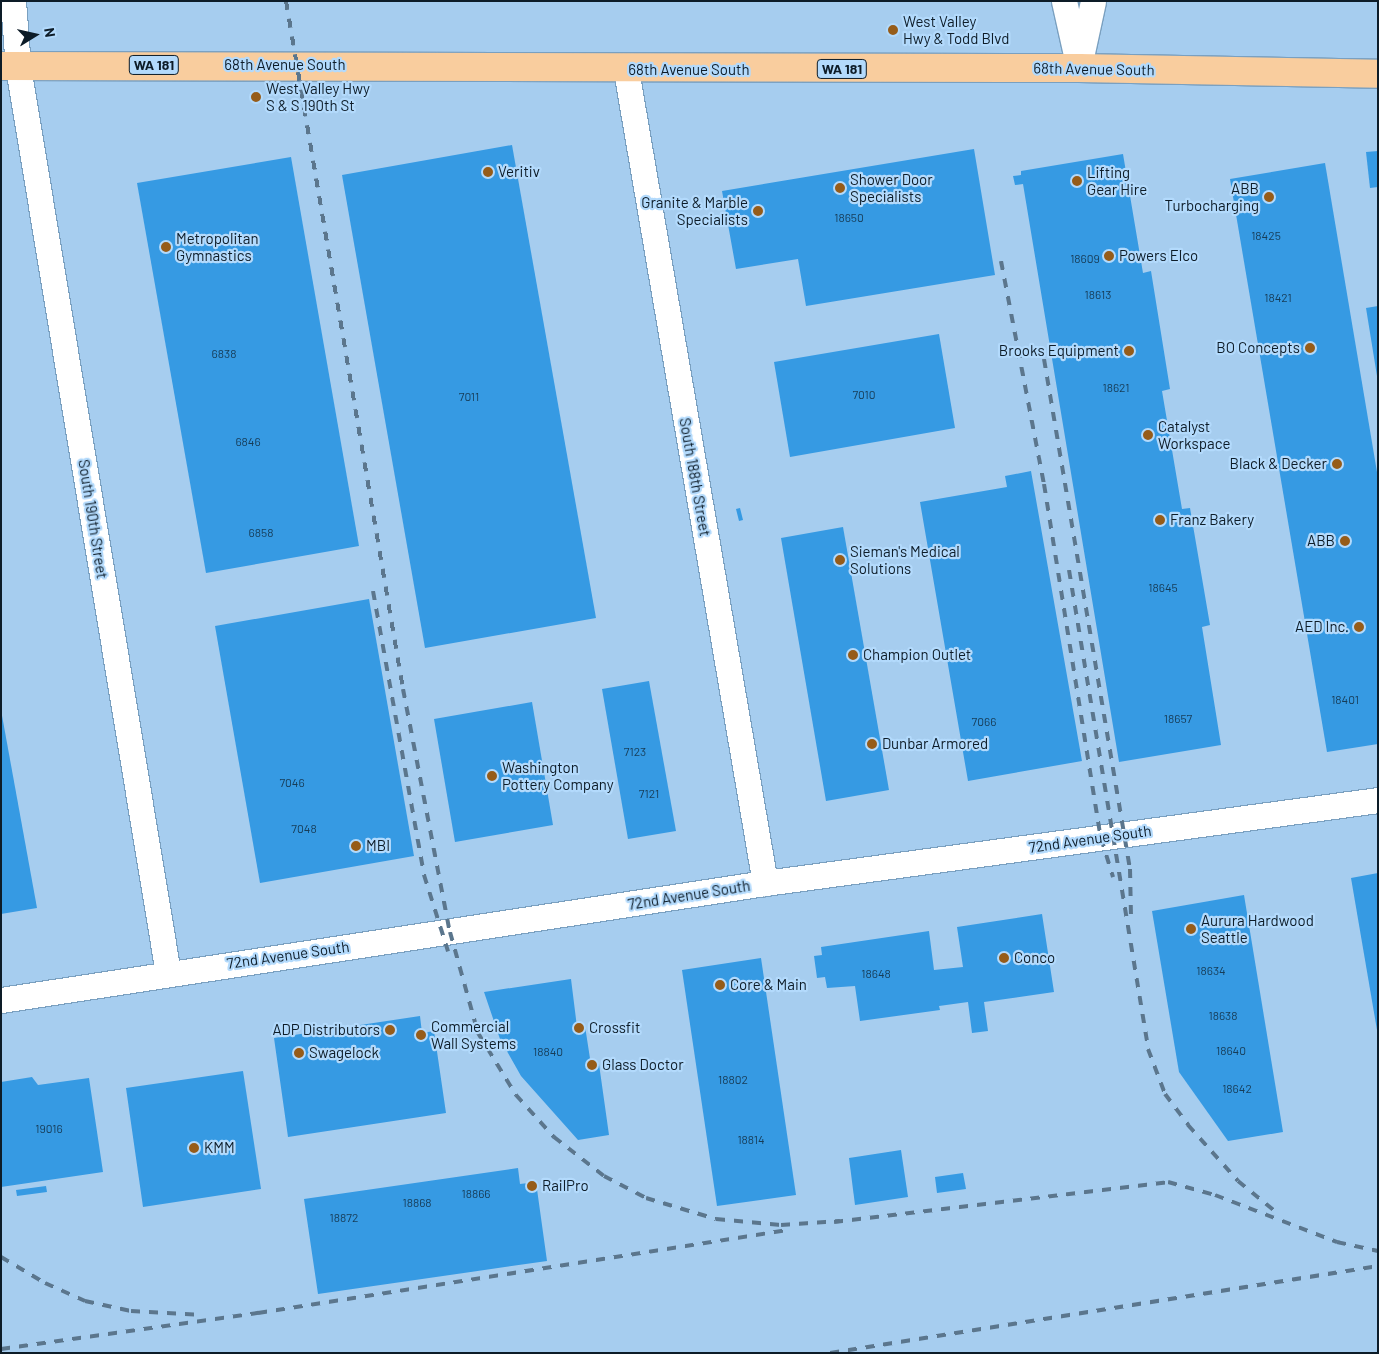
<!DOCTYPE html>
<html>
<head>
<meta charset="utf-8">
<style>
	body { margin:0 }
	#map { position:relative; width:1379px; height:1354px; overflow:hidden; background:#a6cdef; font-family:Barlow,sans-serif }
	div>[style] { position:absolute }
	.building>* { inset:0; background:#369ae3 }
	.roads { filter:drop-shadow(1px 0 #7aa0c0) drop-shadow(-1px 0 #7aa0c0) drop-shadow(0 1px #7aa0c0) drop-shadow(0 -1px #7aa0c0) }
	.minor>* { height:25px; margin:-12.5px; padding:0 12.5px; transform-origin:12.5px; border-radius:12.5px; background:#fff }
	.major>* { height:28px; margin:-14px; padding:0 14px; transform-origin:14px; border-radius:14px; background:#f9cd9e }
	.rail>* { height:4px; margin-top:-2px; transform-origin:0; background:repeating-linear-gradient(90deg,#5b768d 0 9px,transparent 0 18px) }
	.dots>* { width:14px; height:14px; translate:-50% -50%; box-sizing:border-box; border:2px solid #b3dafc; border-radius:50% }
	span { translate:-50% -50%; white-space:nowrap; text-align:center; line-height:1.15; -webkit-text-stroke:4.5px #b3dafc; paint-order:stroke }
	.number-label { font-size:12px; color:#173c57 }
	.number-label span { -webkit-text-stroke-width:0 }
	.shield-label span { padding:1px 4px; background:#b3dafc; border:1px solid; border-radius:4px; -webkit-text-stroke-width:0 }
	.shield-label { font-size:14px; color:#0d1c28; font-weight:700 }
	.poi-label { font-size:15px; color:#0d1c28 }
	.left { translate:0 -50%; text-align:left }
	.right { translate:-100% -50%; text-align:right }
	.street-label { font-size:15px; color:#0d1c28 }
	.frame { position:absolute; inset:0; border:2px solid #0d1c28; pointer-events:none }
	.north { position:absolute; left:10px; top:10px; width:50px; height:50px; -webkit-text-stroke:4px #b3dafc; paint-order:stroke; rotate:80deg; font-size:14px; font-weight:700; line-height:20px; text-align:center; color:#0d1c28 }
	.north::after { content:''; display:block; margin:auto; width:18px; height:22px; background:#0d1c28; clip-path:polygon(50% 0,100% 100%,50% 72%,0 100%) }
</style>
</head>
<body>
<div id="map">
	<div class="building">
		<div style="clip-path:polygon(512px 145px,596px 618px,425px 648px,342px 175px)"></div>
		<div style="clip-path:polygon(974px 149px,995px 275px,806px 306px,798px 259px,736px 269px,722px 191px)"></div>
		<div style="clip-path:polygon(1378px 151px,1378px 187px,1370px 188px,1366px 152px)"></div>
		<div style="clip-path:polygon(1123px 154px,1143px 273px,1151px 271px,1170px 389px,1162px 391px,1182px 509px,1190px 508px,1210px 625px,1202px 627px,1221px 745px,1119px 762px,1023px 184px,1015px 185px,1013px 176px,1021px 175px,1021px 171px)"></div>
		<div style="clip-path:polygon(291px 157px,359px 546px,206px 573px,137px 183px)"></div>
		<div style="clip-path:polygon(1325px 163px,1378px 478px,1378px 744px,1327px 752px,1230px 179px)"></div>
		<div style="clip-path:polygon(1378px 306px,1378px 375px,1377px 376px,1366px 308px)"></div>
		<div style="clip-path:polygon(939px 334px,955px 428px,790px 457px,774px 362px)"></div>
		<div style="clip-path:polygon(1031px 471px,1082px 761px,968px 781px,920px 502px,1007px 487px,1005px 476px)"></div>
		<div style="clip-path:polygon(740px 508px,743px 520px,739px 521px,736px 509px)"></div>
		<div style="clip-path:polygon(843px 527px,889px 790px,826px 801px,781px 538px)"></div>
		<div style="clip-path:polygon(369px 599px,414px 856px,260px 883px,215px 626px)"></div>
		<div style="clip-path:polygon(649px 681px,676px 831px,628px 839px,602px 689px)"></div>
		<div style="clip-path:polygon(532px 702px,553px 825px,455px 842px,434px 719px)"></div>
		<div style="clip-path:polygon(1px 710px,37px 908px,1px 914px)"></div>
		<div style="clip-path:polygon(1378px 873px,1378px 1030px,1377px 1030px,1351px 878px)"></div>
		<div style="clip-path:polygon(1244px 895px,1283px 1132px,1228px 1141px,1179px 1072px,1152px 911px)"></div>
		<div style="clip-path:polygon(1042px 914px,1054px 992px,984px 1002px,988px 1031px,972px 1033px,968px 1002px,939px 1006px,940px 1010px,860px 1021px,855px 986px,827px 988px,825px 977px,817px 978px,814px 956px,822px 955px,821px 947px,929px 931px,934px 970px,963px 967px,957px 927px)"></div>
		<div style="clip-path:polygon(761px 958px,796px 1195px,717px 1206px,682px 970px)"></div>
		<div style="clip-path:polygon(571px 979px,577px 1027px,585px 1026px,591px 1065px,599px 1064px,609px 1135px,578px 1140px,521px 1076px,500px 1039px,484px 992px)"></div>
		<div style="clip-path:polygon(420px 1016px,422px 1033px,434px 1031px,446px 1113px,288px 1137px,274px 1038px)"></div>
		<div style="clip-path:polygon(243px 1071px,261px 1189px,143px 1207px,126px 1088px)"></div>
		<div style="clip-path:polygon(32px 1077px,38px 1085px,89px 1078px,103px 1172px,1px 1187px,1px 1082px)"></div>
		<div style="clip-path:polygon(901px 1150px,908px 1197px,855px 1205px,849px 1158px)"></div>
		<div style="clip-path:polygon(518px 1168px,520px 1184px,536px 1182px,547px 1261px,318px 1294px,304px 1199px)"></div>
		<div style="clip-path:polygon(963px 1173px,966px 1189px,937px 1193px,935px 1177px)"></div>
		<div style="clip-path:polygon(46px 1186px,47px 1192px,17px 1196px,16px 1190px)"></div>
	</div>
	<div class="roads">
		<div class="minor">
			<div style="left:13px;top:1px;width:66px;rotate:85.7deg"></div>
			<div style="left:18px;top:67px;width:918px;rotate:80.6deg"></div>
			<div style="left:1064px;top:1px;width:69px;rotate:77.4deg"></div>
			<div style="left:1079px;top:66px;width:66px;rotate:-77.8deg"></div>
			<div style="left:626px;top:70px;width:825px;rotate:80.3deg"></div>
			<div style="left:1px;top:1000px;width:773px;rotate:-8.71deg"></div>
			<div style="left:765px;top:883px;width:619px;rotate:-7.71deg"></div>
		</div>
		<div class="major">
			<div style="left:1px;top:66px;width:1078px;rotate:0.11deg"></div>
			<div style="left:1079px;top:68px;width:299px;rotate:1.1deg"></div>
		</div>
	</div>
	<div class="rail">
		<div style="left:286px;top:1px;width:698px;rotate:80.35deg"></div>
		<div style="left:403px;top:689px;width:248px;rotate:79.1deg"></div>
		<div style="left:450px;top:932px;width:105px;rotate:74.5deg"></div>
		<div style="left:478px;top:1033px;width:73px;rotate:58.5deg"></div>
		<div style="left:516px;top:1095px;width:57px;rotate:47.9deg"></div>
		<div style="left:554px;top:1137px;width:63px;rotate:38deg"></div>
		<div style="left:604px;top:1176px;width:47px;rotate:27.6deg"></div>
		<div style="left:646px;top:1198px;width:73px;rotate:16.7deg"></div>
		<div style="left:716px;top:1219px;width:65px;rotate:5.3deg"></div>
		<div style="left:781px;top:1225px;width:59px;rotate:-3.9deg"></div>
		<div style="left:1001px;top:261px;width:227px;rotate:79.1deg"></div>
		<div style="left:1044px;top:484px;width:359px;rotate:80.9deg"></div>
		<div style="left:1101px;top:838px;width:41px;rotate:72.9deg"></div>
		<div style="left:1044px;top:359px;width:517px;rotate:80.43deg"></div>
		<div style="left:1130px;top:869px;width:47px;rotate:88.8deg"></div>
		<div style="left:1069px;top:570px;width:485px;rotate:80.6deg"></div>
		<div style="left:1148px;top:1049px;width:48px;rotate:69.3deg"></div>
		<div style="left:1165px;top:1094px;width:39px;rotate:53deg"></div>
		<div style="left:1188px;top:1125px;width:75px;rotate:48.2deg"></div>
		<div style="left:1238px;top:1181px;width:49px;rotate:39.2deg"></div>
		<div style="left:373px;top:591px;width:289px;rotate:79.8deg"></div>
		<div style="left:424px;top:875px;width:80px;rotate:72.5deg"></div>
		<div style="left:834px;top:1222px;width:336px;rotate:-6.8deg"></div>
		<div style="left:1168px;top:1182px;width:49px;rotate:15.5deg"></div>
		<div style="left:1215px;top:1195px;width:131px;rotate:21.1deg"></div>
		<div style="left:1337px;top:1242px;width:42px;rotate:12.4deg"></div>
		<div style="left:1px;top:1257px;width:51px;rotate:30.6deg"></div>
		<div style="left:45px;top:1283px;width:44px;rotate:24.2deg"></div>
		<div style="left:85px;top:1301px;width:47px;rotate:12.3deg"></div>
		<div style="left:131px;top:1311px;width:72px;rotate:3.2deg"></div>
		<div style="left:1px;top:1349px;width:260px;rotate:-8deg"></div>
		<div style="left:258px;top:1313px;width:536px;rotate:-8.9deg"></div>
		<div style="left:830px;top:1353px;width:555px;rotate:-9.02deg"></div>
	</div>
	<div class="dots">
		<div style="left:893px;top:30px;background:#965c19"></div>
		<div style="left:256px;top:97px;background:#965c19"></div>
		<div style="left:488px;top:172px;background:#965c19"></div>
		<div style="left:1077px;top:181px;background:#965c19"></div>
		<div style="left:840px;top:188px;background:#965c19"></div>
		<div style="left:1269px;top:197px;background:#965c19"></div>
		<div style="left:758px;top:211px;background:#965c19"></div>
		<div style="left:166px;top:247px;background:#965c19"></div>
		<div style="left:1109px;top:256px;background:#965c19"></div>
		<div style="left:1310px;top:348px;background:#965c19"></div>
		<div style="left:1129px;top:351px;background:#965c19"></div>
		<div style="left:1148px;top:435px;background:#965c19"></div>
		<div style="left:1337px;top:464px;background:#965c19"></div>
		<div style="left:1160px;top:520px;background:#965c19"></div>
		<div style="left:1345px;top:541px;background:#965c19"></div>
		<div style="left:840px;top:560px;background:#965c19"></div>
		<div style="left:1359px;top:627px;background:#965c19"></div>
		<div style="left:853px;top:655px;background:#965c19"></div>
		<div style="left:872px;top:744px;background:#965c19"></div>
		<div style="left:492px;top:776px;background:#965c19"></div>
		<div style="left:356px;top:846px;background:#965c19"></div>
		<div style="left:1191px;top:929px;background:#965c19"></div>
		<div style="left:1004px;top:958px;background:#965c19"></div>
		<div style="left:720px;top:985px;background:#965c19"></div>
		<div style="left:579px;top:1028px;background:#965c19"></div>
		<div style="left:390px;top:1030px;background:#965c19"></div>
		<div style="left:421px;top:1035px;background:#965c19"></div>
		<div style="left:299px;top:1053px;background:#965c19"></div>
		<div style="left:592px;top:1065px;background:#965c19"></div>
		<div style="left:194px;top:1148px;background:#965c19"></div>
		<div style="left:532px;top:1186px;background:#965c19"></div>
	</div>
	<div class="number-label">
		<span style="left:849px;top:218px">18650</span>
		<span style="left:1266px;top:236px">18425</span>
		<span style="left:1085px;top:259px">18609</span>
		<span style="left:1098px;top:295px">18613</span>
		<span style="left:1278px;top:298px">18421</span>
		<span style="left:224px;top:354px">6838</span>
		<span style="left:1116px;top:388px">18621</span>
		<span style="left:864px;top:395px">7010</span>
		<span style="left:469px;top:397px">7011</span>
		<span style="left:248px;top:442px">6846</span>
		<span style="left:261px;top:533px">6858</span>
		<span style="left:1163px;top:588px">18645</span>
		<span style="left:1345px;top:700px">18401</span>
		<span style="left:1178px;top:719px">18657</span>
		<span style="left:984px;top:722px">7066</span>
		<span style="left:635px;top:752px">7123</span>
		<span style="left:292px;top:783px">7046</span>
		<span style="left:649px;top:794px">7121</span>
		<span style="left:304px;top:829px">7048</span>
		<span style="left:1211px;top:971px">18634</span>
		<span style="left:876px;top:974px">18648</span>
		<span style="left:1223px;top:1016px">18638</span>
		<span style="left:1231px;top:1051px">18640</span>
		<span style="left:548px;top:1052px">18840</span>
		<span style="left:733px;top:1080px">18802</span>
		<span style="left:1237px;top:1089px">18642</span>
		<span style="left:49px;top:1129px">19016</span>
		<span style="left:751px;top:1140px">18814</span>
		<span style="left:476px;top:1194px">18866</span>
		<span style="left:417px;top:1203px">18868</span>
		<span style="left:344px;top:1218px">18872</span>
	</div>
	<div class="shield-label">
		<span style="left:154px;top:65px">WA 181</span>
		<span style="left:842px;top:69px">WA 181</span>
	</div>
	<div class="poi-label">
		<span class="left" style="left:903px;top:30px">West Valley<br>Hwy &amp; Todd Blvd</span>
		<span class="left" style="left:266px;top:97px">West Valley Hwy<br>S &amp; S 190th St</span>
		<span class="left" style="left:498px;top:172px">Veritiv</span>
		<span class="left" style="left:1087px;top:181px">Lifting<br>Gear Hire</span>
		<span class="left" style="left:850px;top:188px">Shower Door<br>Specialists</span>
		<span class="right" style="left:1259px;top:197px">ABB<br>Turbocharging</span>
		<span class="right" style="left:748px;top:211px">Granite &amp; Marble<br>Specialists</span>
		<span class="left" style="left:176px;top:247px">Metropolitan<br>Gymnastics</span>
		<span class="left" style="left:1119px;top:256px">Powers Elco</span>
		<span class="right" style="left:1300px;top:348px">BO Concepts</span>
		<span class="right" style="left:1119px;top:351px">Brooks Equipment</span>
		<span class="left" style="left:1158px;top:435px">Catalyst<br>Workspace</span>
		<span class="right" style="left:1327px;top:464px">Black &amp; Decker</span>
		<span class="left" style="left:1170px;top:520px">Franz Bakery</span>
		<span class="right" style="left:1335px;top:541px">ABB</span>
		<span class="left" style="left:850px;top:560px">Sieman's Medical<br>Solutions</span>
		<span class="right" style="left:1349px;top:627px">AED Inc.</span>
		<span class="left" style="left:863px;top:655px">Champion Outlet</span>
		<span class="left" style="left:882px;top:744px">Dunbar Armored</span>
		<span class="left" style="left:502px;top:776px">Washington<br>Pottery Company</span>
		<span class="left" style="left:366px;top:846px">MBI</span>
		<span class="left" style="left:1201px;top:929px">Aurura Hardwood<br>Seattle</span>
		<span class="left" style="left:1014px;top:958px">Conco</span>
		<span class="left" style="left:730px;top:985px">Core &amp; Main</span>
		<span class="left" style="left:431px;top:1035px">Commercial<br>Wall Systems</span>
		<span class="left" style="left:589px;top:1028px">Crossfit</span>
		<span class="right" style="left:380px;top:1030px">ADP Distributors</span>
		<span class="left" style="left:309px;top:1053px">Swagelock</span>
		<span class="left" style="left:602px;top:1065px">Glass Doctor</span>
		<span class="left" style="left:204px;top:1148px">KMM</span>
		<span class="left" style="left:542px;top:1186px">RailPro</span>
	</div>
	<div class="street-label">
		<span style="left:285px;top:65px">68th Avenue South</span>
		<span style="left:1094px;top:69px;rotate:1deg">68th Avenue South</span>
		<span style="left:689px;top:70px">68th Avenue South</span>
		<span style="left:695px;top:477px;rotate:80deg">South 188th Street</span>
		<span style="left:93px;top:519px;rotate:81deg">South 190th Street</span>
		<span style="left:1090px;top:839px;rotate:-8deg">72nd Avenue South</span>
		<span style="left:689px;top:895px;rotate:-9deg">72nd Avenue South</span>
		<span style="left:288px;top:955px;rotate:-8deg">72nd Avenue South</span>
	</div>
	<div class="frame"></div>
	<div class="north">N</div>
</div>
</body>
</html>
